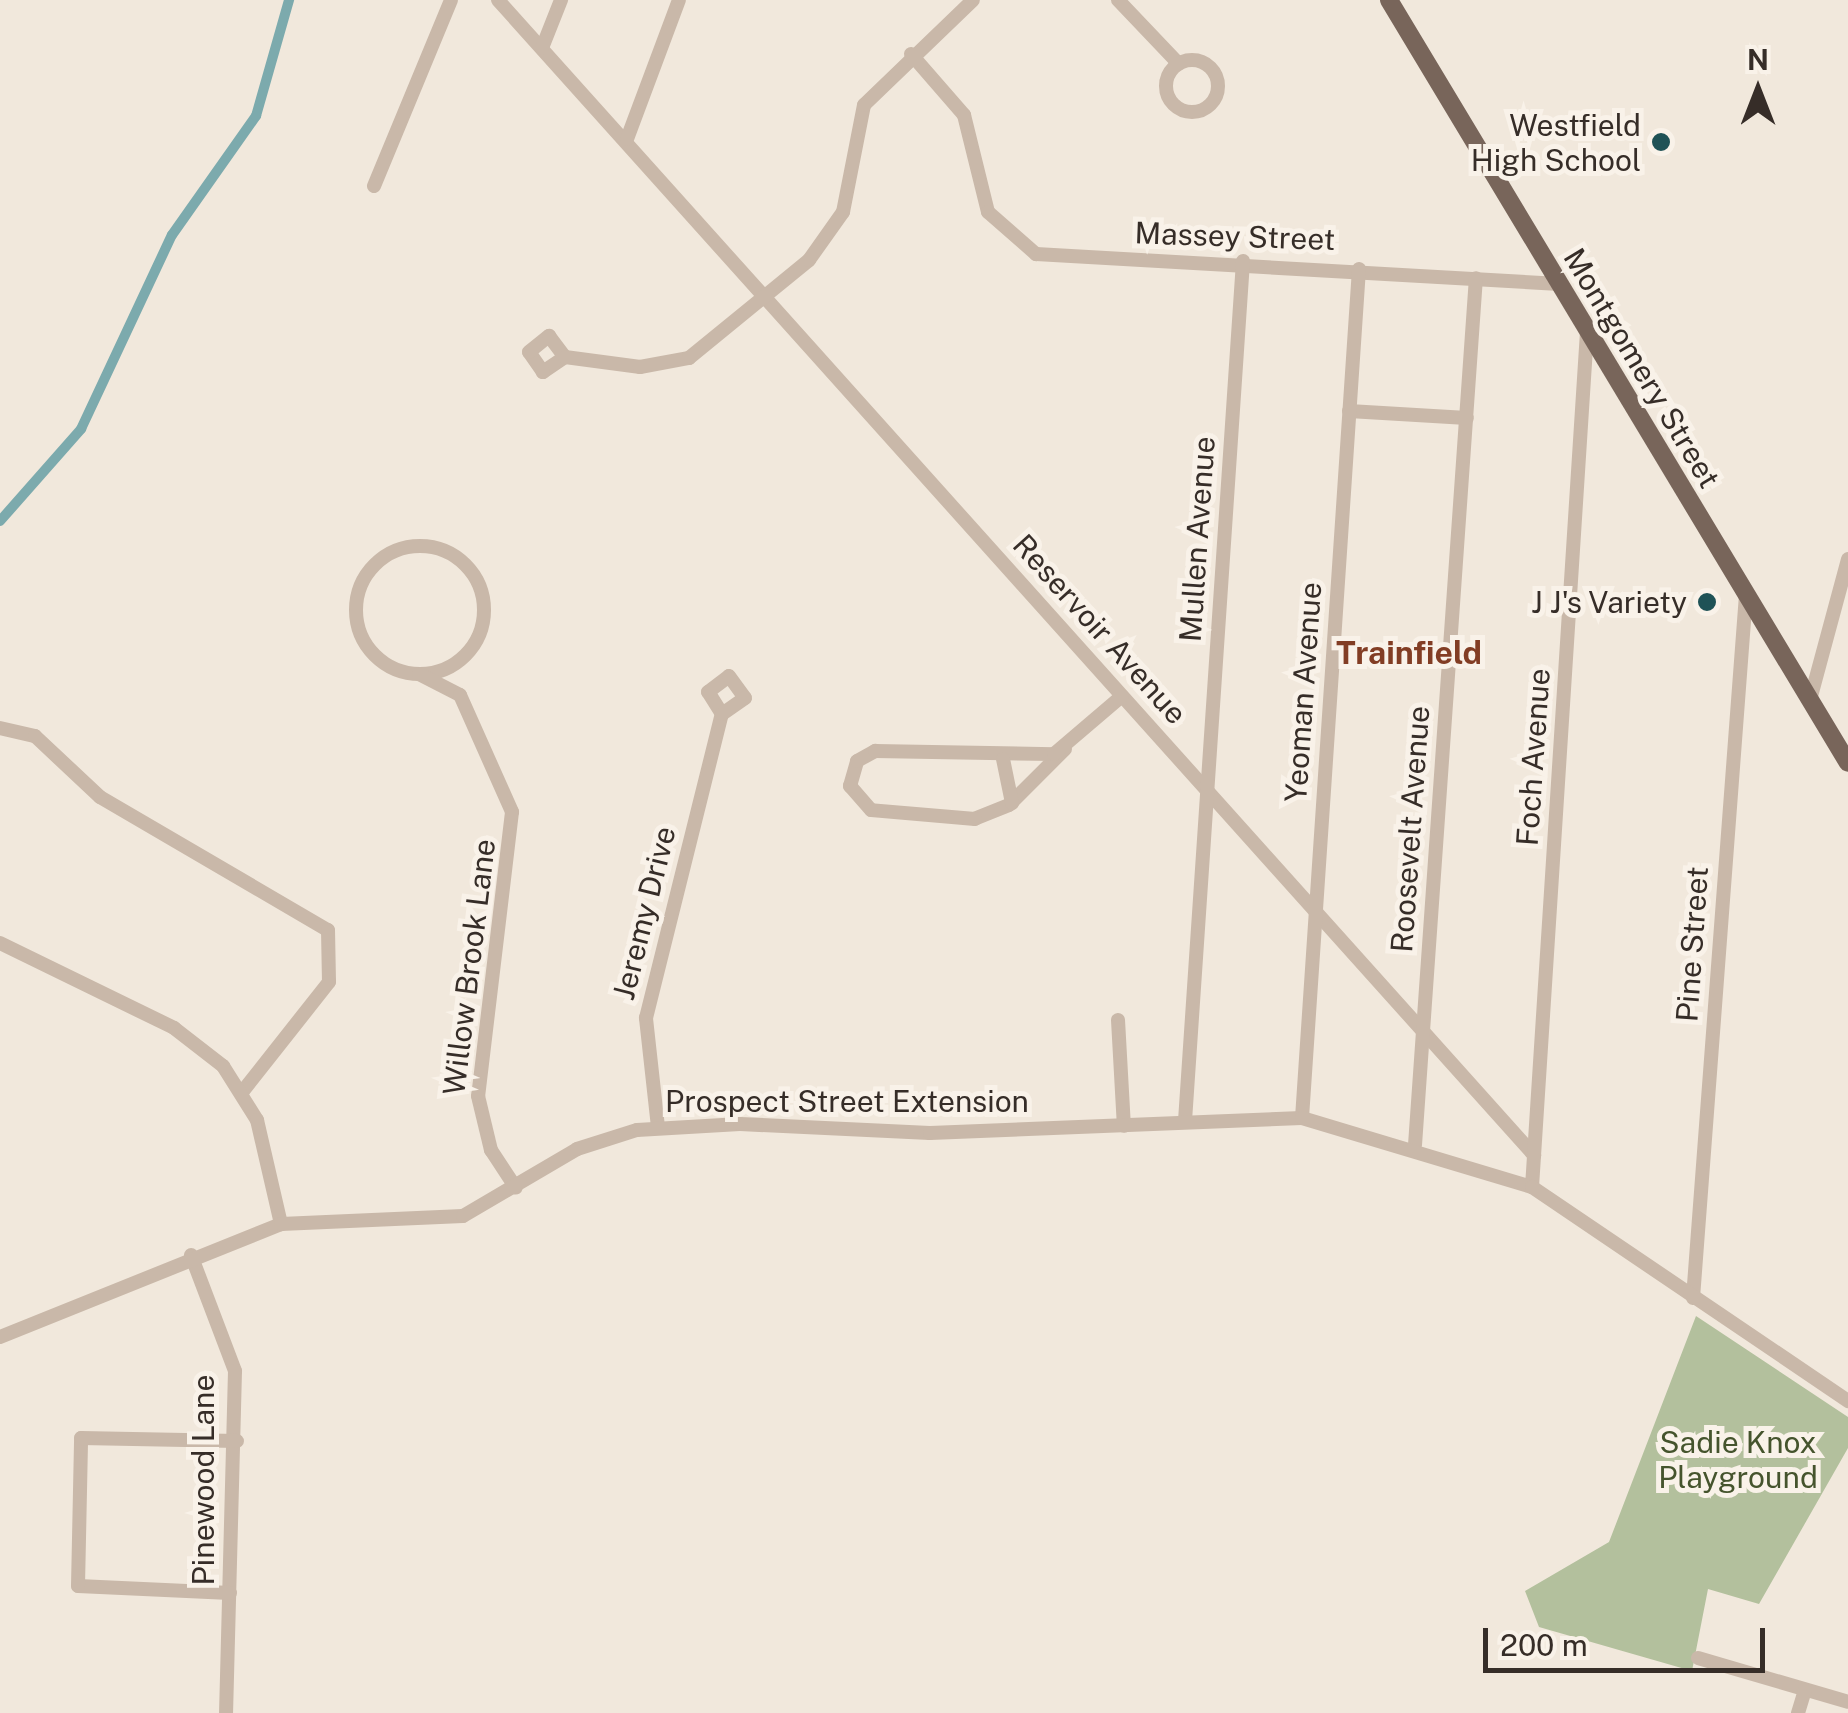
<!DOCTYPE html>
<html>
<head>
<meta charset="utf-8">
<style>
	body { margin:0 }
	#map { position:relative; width:1848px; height:1713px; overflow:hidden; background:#f1e8dc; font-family:"Public Sans",sans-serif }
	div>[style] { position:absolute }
	.green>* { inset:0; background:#b3c09d }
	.canal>* { height:10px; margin:-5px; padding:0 5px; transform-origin:5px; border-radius:5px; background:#7caaad }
	.minor>* { height:14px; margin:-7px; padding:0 7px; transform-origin:7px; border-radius:7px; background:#c9b8a9 }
	.minor>.ring { margin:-7px; padding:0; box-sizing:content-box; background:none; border:14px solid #c9b8a9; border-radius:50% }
	.major>* { height:18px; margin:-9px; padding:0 9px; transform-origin:9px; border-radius:9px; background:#78655a }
	.dots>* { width:28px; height:28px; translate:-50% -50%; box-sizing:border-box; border:5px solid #f9f2e9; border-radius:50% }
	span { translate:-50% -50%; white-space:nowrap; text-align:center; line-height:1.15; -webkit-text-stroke:10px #f9f2e9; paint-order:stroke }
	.poi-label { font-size:30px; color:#362d28 }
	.right { translate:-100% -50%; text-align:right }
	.street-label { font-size:30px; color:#362d28 }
	.park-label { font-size:30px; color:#45542d }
	.neighbourhood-label { font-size:32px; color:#823d24; font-weight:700 }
	.north { position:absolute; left:1708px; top:40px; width:100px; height:100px; -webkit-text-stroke:8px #f9f2e9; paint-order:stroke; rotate:0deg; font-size:28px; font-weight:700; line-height:40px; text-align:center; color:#362d28 }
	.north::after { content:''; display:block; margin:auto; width:35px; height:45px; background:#362d28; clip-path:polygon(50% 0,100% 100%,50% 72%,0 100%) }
	.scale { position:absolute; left:1483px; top:1628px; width:282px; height:45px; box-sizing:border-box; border:5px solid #362d28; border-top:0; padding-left:12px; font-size:30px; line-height:35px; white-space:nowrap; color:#362d28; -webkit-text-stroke:8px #f9f2e9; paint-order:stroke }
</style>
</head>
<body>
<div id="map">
	<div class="green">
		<div style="clip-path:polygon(1696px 1316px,1848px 1417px,1848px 1448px,1759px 1604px,1708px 1589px,1692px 1671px,1539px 1627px,1525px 1591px,1609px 1542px)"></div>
	</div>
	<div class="canal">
		<div style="left:0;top:521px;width:123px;rotate:-48.6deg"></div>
		<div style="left:81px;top:429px;width:214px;rotate:-64.9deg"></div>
		<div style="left:172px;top:235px;width:146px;rotate:-54.8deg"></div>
		<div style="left:256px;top:116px;width:121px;rotate:-74.1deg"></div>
	</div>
	<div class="minor">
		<div style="left:498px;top:0;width:1552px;rotate:48.11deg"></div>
		<div style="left:1118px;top:0;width:88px;rotate:46.4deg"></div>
		<div style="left:542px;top:48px;width:52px;rotate:-68.4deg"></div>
		<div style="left:911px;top:54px;width:81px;rotate:49deg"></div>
		<div style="left:964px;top:115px;width:100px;rotate:76.1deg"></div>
		<div style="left:988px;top:212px;width:64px;rotate:41.2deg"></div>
		<div style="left:1036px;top:254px;width:524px;rotate:3.28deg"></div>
		<div class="ring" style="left:1166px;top:60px;width:38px;height:38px"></div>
		<div style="left:627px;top:139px;width:148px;rotate:-69.5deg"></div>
		<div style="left:374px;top:186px;width:201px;rotate:-67.5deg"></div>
		<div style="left:565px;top:357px;width:27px;rotate:146deg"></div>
		<div style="left:543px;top:372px;width:24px;rotate:-125deg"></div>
		<div style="left:529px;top:352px;width:26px;rotate:-39deg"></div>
		<div style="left:549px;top:336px;width:26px;rotate:53deg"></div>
		<div style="left:565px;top:357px;width:76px;rotate:7.6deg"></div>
		<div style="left:640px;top:367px;width:50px;rotate:-10.4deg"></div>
		<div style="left:689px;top:358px;width:155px;rotate:-39.2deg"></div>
		<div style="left:809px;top:260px;width:59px;rotate:-54.7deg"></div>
		<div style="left:843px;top:212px;width:109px;rotate:-78.9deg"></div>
		<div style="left:864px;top:105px;width:151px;rotate:-43.9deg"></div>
		<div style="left:1349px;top:411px;width:118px;rotate:3.4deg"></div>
		<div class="ring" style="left:356px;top:546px;width:114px;height:114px"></div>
		<div style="left:419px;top:674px;width:46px;rotate:27.1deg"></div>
		<div style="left:460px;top:695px;width:128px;rotate:66deg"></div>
		<div style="left:512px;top:812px;width:286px;rotate:96.8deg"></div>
		<div style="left:478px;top:1096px;width:56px;rotate:76.5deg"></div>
		<div style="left:491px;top:1150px;width:45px;rotate:56.7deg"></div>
		<div style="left:1810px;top:700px;width:146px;rotate:-74.9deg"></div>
		<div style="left:0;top:728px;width:36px;rotate:13deg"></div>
		<div style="left:35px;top:736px;width:89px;rotate:43.2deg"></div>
		<div style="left:100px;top:797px;width:264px;rotate:30.3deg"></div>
		<div style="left:328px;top:930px;width:52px;rotate:88.9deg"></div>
		<div style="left:329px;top:982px;width:139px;rotate:128.3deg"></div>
		<div style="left:1065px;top:749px;width:79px;rotate:135deg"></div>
		<div style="left:1009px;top:805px;width:37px;rotate:158deg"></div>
		<div style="left:975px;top:819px;width:104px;rotate:-175.1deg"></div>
		<div style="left:871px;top:810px;width:32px;rotate:-131deg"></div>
		<div style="left:850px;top:786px;width:26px;rotate:-74deg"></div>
		<div style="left:857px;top:761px;width:21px;rotate:-29deg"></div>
		<div style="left:875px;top:751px;width:179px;rotate:1deg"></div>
		<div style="left:1054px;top:754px;width:89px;rotate:-40.5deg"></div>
		<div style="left:1003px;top:759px;width:45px;rotate:78.4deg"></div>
		<div style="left:0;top:943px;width:194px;rotate:26deg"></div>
		<div style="left:174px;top:1028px;width:62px;rotate:37.8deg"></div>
		<div style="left:223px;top:1066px;width:64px;rotate:57.8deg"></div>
		<div style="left:257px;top:1120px;width:107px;rotate:77deg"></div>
		<div style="left:1118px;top:1020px;width:106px;rotate:86.8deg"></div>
		<div style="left:1302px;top:1118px;width:851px;rotate:-86.16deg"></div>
		<div style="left:1185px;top:1121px;width:862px;rotate:-86.14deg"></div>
		<div style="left:658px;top:1127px;width:110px;rotate:-96.3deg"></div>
		<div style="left:646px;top:1018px;width:313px;rotate:-76deg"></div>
		<div style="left:722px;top:714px;width:26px;rotate:-122deg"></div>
		<div style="left:708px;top:692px;width:26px;rotate:-37deg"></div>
		<div style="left:729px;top:676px;width:27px;rotate:54deg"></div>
		<div style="left:745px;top:698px;width:28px;rotate:145deg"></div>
		<div style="left:1415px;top:1145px;width:869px;rotate:-85.98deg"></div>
		<div style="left:1532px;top:1187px;width:858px;rotate:-86.32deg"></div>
		<div style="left:191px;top:1255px;width:124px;rotate:69.2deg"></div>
		<div style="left:235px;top:1371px;width:342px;rotate:91.5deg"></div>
		<div style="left:1693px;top:1298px;width:706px;rotate:-85.69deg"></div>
		<div style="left:0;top:1337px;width:303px;rotate:-21.9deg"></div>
		<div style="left:281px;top:1224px;width:182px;rotate:-2.5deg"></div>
		<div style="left:463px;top:1216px;width:132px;rotate:-30.4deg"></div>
		<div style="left:577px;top:1149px;width:63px;rotate:-17.6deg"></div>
		<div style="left:637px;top:1130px;width:103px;rotate:-3.3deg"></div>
		<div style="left:740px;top:1124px;width:190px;rotate:2.7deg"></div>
		<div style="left:930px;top:1133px;width:372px;rotate:-2.3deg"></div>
		<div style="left:1302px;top:1118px;width:240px;rotate:16.7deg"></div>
		<div style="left:1532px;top:1187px;width:382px;rotate:34.1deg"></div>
		<div style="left:230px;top:1593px;width:152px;rotate:-177.4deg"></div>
		<div style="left:78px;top:1586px;width:148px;rotate:-88.8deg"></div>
		<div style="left:81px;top:1438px;width:156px;rotate:1.1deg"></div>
		<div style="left:1698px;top:1658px;width:156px;rotate:16.3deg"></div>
		<div style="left:1798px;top:1713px;width:24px;rotate:-73deg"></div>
	</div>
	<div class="major">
		<div style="left:1389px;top:0;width:890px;rotate:58.97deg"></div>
	</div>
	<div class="dots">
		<div style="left:1661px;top:142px;background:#1f5256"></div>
		<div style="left:1707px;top:602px;background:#1f5256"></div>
	</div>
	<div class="poi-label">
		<span class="right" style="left:1641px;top:142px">Westfield<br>High School</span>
		<span class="right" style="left:1687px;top:602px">J J's Variety</span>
	</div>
	<div class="street-label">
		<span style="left:1235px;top:236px;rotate:2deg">Massey Street</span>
		<span style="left:1642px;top:368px;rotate:59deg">Montgomery Street</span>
		<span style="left:1197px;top:539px;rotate:-86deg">Mullen Avenue</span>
		<span style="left:1100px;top:629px;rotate:48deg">Reservoir Avenue</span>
		<span style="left:1303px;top:692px;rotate:-86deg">Yeoman Avenue</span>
		<span style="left:1533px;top:757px;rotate:-86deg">Foch Avenue</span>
		<span style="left:1410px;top:829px;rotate:-86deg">Roosevelt Avenue</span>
		<span style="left:644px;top:913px;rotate:-76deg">Jeremy Drive</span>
		<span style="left:1692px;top:944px;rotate:-86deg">Pine Street</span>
		<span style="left:469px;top:967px;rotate:-83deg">Willow Brook Lane</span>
		<span style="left:847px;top:1101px">Prospect Street Extension</span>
		<span style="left:203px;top:1480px;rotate:-90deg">Pinewood Lane</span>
	</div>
	<div class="park-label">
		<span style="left:1738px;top:1459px">Sadie Knox<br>Playground</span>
	</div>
	<div class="neighbourhood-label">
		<span style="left:1409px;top:653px">Trainfield</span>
	</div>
	<div class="north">N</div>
	<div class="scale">200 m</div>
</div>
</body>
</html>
